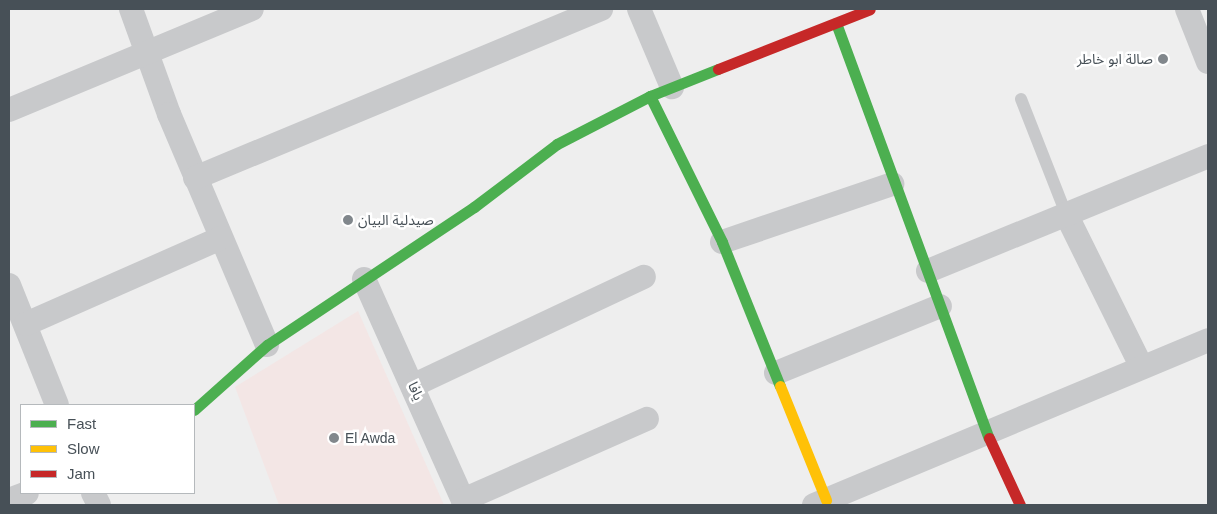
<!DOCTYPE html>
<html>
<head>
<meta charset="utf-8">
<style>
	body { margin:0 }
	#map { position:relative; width:1217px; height:514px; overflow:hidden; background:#eee; font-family:Arial,"Noto Sans Arabic",sans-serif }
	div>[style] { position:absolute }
	.medical>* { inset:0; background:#f3e6e5 }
	.lane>* { height:12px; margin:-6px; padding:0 6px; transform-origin:6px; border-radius:6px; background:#c8c9cb }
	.street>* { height:24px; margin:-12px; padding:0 12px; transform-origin:12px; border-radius:12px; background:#c8c9cb }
	.fast>* { height:11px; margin:-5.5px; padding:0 5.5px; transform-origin:5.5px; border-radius:5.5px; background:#4caf50 }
	.slow>* { height:11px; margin:-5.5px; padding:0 5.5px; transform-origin:5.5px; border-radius:5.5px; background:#ffc107 }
	.jam>* { height:11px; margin:-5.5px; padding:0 5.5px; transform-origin:5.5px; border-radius:5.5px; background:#c62828 }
	.dots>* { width:14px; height:14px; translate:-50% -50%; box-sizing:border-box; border:2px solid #fff; border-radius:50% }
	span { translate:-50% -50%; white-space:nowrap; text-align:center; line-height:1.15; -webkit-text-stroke:5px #fff; paint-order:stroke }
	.poi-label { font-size:14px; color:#475057 }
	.right { translate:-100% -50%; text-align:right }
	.left { translate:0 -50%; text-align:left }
	.street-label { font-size:14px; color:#475057 }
	.frame { position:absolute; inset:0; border:10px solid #475057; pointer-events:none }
	.legend { position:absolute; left:20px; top:404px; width:175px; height:90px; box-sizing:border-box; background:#fff; border:1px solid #b5b9bc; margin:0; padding:6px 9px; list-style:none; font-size:15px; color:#475057 }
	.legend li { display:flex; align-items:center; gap:10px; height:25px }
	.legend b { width:25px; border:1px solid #b5b9bc }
</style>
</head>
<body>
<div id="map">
	<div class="medical">
		<div style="clip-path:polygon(358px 311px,444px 505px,279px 505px,235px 387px)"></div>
	</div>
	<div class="lane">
		<div style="left:1021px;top:99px;width:123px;rotate:68.6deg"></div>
	</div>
	<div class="street">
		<div style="left:131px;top:9px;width:112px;rotate:70.1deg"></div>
		<div style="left:169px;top:114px;width:251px;rotate:67deg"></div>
		<div style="left:639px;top:9px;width:85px;rotate:67.1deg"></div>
		<div style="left:1187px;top:9px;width:57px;rotate:68.4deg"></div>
		<div style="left:9px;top:110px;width:263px;rotate:-22.6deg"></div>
		<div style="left:195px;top:178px;width:440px;rotate:-22.6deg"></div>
		<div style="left:1066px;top:214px;width:169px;rotate:63.7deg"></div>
		<div style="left:722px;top:242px;width:180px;rotate:-18.8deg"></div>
		<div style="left:928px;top:271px;width:303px;rotate:-22.3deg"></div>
		<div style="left:364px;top:279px;width:248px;rotate:65.9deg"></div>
		<div style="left:9px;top:285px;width:129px;rotate:68.2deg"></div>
		<div style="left:26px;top:324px;width:213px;rotate:-23.8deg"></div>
		<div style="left:776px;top:373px;width:177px;rotate:-22.2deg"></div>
		<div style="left:414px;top:385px;width:254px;rotate:-25.2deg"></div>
		<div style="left:93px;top:493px;width:13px;rotate:63deg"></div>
		<div style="left:9px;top:500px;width:19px;rotate:-21deg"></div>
		<div style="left:463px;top:500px;width:201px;rotate:-23.8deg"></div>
		<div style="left:814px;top:505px;width:427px;rotate:-22.7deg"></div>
	</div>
	<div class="fast">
		<div style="left:836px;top:23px;width:442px;rotate:69.8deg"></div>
		<div style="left:650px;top:96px;width:163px;rotate:63.7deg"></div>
		<div style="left:722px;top:242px;width:155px;rotate:68.1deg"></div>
		<div style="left:194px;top:410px;width:98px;rotate:-41.7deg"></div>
		<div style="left:267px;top:345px;width:249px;rotate:-33.7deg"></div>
		<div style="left:474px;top:207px;width:104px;rotate:-37.2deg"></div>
		<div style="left:557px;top:144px;width:105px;rotate:-27.3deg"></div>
		<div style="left:650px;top:96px;width:73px;rotate:-21.7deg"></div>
	</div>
	<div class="slow">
		<div style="left:780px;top:386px;width:123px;rotate:68deg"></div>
	</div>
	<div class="jam">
		<div style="left:718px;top:69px;width:163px;rotate:-21.5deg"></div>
		<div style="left:989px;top:438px;width:74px;rotate:65.2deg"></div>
	</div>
	<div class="dots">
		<div style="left:1163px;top:59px;background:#81878c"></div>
		<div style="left:348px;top:220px;background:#81878c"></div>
		<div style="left:334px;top:438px;background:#81878c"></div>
	</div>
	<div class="poi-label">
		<span class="right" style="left:1153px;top:59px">صالة ابو خاطر</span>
		<span class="left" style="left:358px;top:220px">صيدلية البيان</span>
		<span class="left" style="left:345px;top:438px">El Awda</span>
	</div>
	<div class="street-label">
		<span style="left:416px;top:391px;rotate:66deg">يافا</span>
	</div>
	<div class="frame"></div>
	<ul class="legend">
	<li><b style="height:6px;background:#4caf50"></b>Fast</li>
	<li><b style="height:6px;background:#ffc107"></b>Slow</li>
	<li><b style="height:6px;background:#c62828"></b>Jam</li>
	</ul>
</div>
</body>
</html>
